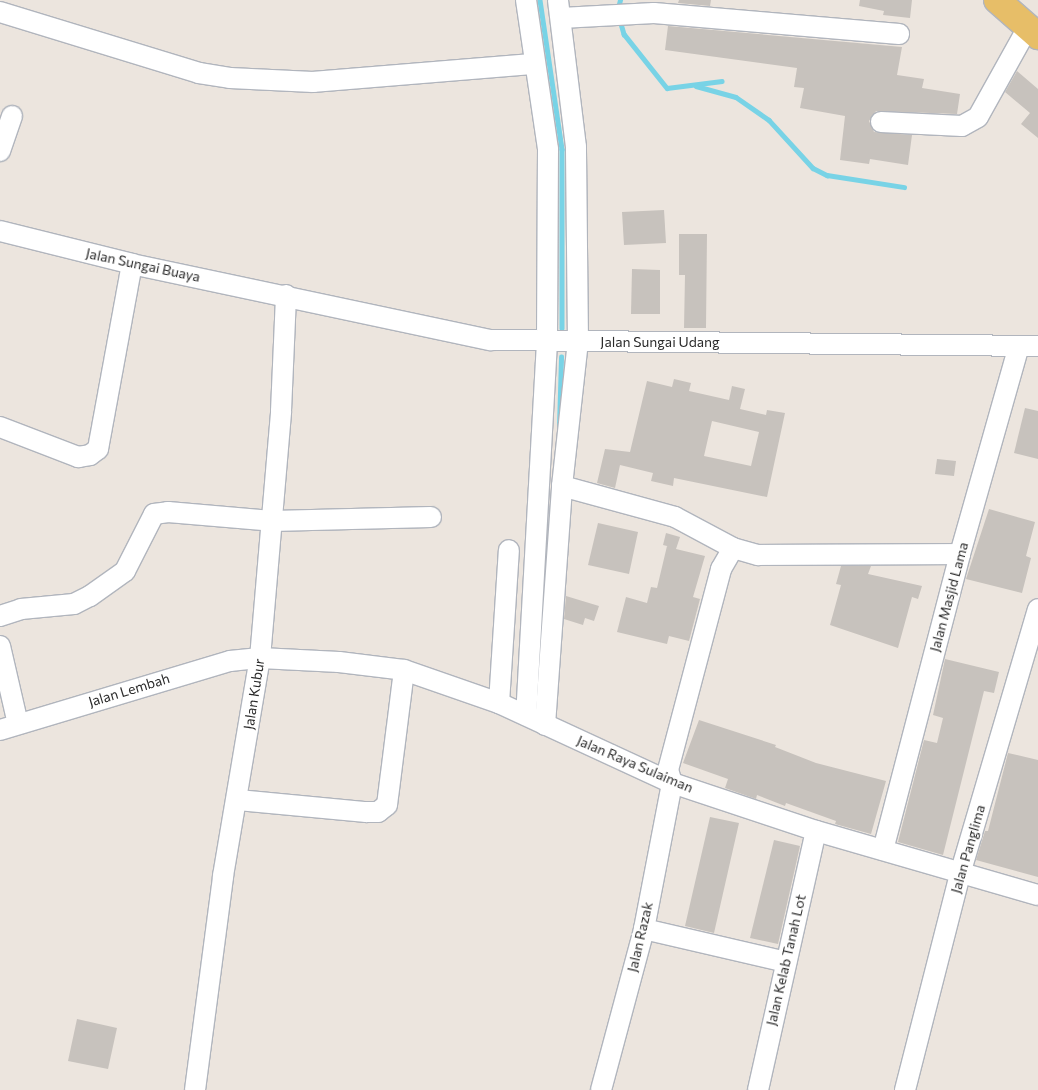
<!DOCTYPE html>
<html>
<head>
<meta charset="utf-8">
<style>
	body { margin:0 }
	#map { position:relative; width:1038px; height:1090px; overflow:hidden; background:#ece5de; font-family:Commissioner,sans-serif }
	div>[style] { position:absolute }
	.stream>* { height:4.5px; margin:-2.25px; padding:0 2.25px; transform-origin:2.25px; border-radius:2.25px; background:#78d3e6 }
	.building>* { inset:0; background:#c7c2bd }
	.roads { filter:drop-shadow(1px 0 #b1b5bd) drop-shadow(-1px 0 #b1b5bd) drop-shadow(0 1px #b1b5bd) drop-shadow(0 -1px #b1b5bd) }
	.minor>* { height:20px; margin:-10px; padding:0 10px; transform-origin:10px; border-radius:10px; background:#fff }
	.major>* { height:26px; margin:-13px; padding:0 13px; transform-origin:13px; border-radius:13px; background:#e7be68 }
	span { translate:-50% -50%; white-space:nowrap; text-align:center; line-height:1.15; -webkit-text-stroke:4px #fff; paint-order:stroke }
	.street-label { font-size:14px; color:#2b2b2b }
</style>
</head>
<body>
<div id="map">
	<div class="stream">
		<div style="left:540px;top:0;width:151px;rotate:81.6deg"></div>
		<div style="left:562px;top:149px;width:179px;rotate:90deg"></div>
		<div style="left:619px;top:4px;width:4px;rotate:-76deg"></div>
		<div style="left:620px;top:20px;width:15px;rotate:74deg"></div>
		<div style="left:624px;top:34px;width:69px;rotate:51.5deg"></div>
		<div style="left:667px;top:88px;width:55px;rotate:-7.3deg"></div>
		<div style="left:696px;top:86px;width:41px;rotate:15.4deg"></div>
		<div style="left:736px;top:97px;width:40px;rotate:34.9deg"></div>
		<div style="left:769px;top:120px;width:65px;rotate:47.5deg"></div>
		<div style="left:813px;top:168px;width:16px;rotate:27deg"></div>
		<div style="left:827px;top:175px;width:78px;rotate:8.9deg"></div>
		<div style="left:559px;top:426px;width:69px;rotate:-88.3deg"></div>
	</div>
	<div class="building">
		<div style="clip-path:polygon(679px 0,711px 0,710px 6px,678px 3px)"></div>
		<div style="clip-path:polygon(860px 0,912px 0,910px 18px,883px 15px,884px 11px,859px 6px)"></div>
		<div style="clip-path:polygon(668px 26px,902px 47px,897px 75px,924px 79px,922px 88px,960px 94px,957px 114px,876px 111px,869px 121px,874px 132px,912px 135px,908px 165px,870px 159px,869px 164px,840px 160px,845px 116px,800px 108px,804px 88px,794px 87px,797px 68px,665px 50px)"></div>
		<div style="clip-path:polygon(1017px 71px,1038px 89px,1038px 138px,1021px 124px,1030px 113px,1005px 92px)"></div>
		<div style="clip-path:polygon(664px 210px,666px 243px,624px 245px,622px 212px)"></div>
		<div style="clip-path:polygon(679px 234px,707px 234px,706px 328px,684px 328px,685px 275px,679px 275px)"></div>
		<div style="clip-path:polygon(632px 269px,660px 270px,660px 314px,631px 314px)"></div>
		<div style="clip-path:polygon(evenodd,674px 379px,691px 383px,689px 391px,729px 400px,732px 386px,745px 389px,740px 409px,766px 415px,767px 410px,785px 413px,767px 497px,674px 478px,673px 486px,651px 481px,653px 473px,620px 465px,615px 488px,597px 483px,605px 449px,630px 452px,647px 381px,672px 387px,674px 379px,712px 421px,759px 432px,751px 466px,704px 456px,712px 421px)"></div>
		<div style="clip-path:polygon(1025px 408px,1038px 411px,1038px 459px,1014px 453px)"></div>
		<div style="clip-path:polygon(937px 459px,956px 461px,954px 476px,935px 474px)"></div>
		<div style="clip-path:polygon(989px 509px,1035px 522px,1026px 556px,1031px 558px,1022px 593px,966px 579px)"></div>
		<div style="clip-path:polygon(598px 523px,638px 532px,629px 574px,588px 565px)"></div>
		<div style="clip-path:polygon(666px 533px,680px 537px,676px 549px,705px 556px,693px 597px,700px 599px,689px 641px,669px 636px,667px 644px,617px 632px,626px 597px,647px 603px,651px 587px,657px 588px,667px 546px,671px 547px,663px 545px)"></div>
		<div style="clip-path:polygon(841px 566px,871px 566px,868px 574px,922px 586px,918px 599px,912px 597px,898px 648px,830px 625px,841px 585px,836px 584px)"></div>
		<div style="clip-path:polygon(566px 596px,599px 606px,594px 621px,585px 618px,583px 625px,564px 619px)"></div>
		<div style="clip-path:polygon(945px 659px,999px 672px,994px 693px,984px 691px,943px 855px,898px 842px,924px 740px,937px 743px,943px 718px,933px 715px)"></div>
		<div style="clip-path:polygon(699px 720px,776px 745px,775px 747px,816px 763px,886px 781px,871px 834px,835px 824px,836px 821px,786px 803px,785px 806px,757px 795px,756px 799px,725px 788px,728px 779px,683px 763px)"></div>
		<div style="clip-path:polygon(1008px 753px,1038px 760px,1038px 877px,976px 860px,985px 831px,988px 831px)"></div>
		<div style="clip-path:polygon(710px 817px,739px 823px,714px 933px,685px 926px)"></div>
		<div style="clip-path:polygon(774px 840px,800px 846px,778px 944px,750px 938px)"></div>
		<div style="clip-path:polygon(77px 1019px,117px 1028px,108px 1069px,68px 1061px)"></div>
	</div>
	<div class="roads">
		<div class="minor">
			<div style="left:526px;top:0;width:151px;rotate:81.6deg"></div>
			<div style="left:548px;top:149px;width:193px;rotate:90.3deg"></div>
			<div style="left:547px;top:342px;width:374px;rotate:93.2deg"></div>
			<div style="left:0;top:12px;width:208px;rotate:17deg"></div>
			<div style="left:199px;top:73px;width:31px;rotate:9deg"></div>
			<div style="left:230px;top:78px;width:83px;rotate:2.8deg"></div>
			<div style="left:313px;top:82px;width:222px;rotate:-4.7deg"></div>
			<div style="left:561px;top:18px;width:93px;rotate:-3.1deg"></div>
			<div style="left:654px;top:13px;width:246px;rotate:4.9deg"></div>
			<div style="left:881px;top:122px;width:81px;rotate:2.8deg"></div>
			<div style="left:962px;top:126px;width:18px;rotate:-29deg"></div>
			<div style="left:978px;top:117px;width:103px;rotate:-60.9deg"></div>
			<div style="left:0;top:151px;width:37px;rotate:-71deg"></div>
			<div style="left:0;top:231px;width:136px;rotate:14deg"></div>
			<div style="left:132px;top:264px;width:367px;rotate:12deg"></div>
			<div style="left:491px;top:340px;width:547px;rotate:0.63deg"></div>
			<div style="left:0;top:427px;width:84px;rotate:21deg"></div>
			<div style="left:78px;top:457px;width:12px;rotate:-9deg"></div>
			<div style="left:90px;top:455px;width:10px;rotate:-37deg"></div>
			<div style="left:98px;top:449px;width:188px;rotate:-79.6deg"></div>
			<div style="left:562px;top:486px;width:117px;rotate:15.3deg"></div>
			<div style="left:675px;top:517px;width:66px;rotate:28.1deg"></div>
			<div style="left:733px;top:548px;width:26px;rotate:16deg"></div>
			<div style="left:758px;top:555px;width:202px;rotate:-0.3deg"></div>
			<div style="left:0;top:616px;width:22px;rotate:-18deg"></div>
			<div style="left:21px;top:609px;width:53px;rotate:-5.4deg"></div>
			<div style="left:74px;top:604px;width:18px;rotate:-27deg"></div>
			<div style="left:90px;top:596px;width:43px;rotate:-35.5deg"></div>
			<div style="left:125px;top:571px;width:64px;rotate:-63deg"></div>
			<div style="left:154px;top:514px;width:14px;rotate:-8deg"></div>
			<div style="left:168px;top:512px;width:104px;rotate:4.9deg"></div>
			<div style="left:272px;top:521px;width:159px;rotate:-1.4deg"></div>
			<div style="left:0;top:646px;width:80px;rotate:77deg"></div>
			<div style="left:499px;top:703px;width:153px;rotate:-86.3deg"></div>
			<div style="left:545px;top:725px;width:240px;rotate:-85.9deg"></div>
			<div style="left:562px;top:486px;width:145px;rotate:-83.7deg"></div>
			<div style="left:578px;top:342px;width:195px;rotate:-90.6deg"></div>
			<div style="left:576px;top:147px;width:148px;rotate:-97deg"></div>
			<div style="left:0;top:730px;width:240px;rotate:-16.7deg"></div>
			<div style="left:230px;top:661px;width:30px;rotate:-6deg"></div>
			<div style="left:260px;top:658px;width:79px;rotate:2.9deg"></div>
			<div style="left:339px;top:662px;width:65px;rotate:7deg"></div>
			<div style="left:404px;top:670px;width:101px;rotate:19.2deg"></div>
			<div style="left:499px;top:703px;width:191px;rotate:24.8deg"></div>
			<div style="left:672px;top:783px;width:152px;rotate:18.4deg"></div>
			<div style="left:816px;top:831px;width:231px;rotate:16.1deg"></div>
			<div style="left:238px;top:800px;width:129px;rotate:5.4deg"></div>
			<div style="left:366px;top:812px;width:12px"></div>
			<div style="left:378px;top:812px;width:11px;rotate:-38deg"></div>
			<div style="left:387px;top:805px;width:136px;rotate:-82.8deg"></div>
			<div style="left:883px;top:850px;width:306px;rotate:-75.4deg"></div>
			<div style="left:960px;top:554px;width:216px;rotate:-74.2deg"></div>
			<div style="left:644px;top:929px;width:146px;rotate:13.1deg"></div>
			<div style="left:195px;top:1090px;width:216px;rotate:-82.5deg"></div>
			<div style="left:223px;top:876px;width:221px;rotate:-80.4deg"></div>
			<div style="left:260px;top:658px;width:248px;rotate:-85.1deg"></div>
			<div style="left:281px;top:411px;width:116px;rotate:-87.5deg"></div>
			<div style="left:601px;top:1090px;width:167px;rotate:-75deg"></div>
			<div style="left:644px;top:929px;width:149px;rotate:-79.1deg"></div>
			<div style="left:672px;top:783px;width:14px;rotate:-107deg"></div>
			<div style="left:668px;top:770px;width:208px;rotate:-75.2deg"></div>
			<div style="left:721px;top:569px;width:24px;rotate:-60deg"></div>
			<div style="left:758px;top:1090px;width:265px;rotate:-77.4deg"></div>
			<div style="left:905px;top:1090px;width:223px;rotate:-75.7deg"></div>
			<div style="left:960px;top:874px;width:276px;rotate:-73.6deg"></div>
		</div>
		<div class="major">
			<div style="left:997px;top:0;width:55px;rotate:41.3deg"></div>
		</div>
	</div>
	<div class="street-label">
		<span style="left:143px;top:265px;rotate:12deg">Jalan Sungai Buaya</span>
		<span style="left:660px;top:342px">Jalan Sungai Udang</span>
		<span style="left:949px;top:597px;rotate:-75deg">Jalan Masjid Lama</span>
		<span style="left:129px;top:690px;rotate:-17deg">Jalan Lembah</span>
		<span style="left:254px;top:694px;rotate:-81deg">Jalan Kubur</span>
		<span style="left:635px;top:764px;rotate:23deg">Jalan Raya Sulaiman</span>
		<span style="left:968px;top:849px;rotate:-74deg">Jalan Panglima</span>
		<span style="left:640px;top:937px;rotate:-77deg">Jalan Razak</span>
		<span style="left:786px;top:960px;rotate:-77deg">Jalan Kelab Tanah Lot</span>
	</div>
</div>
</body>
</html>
